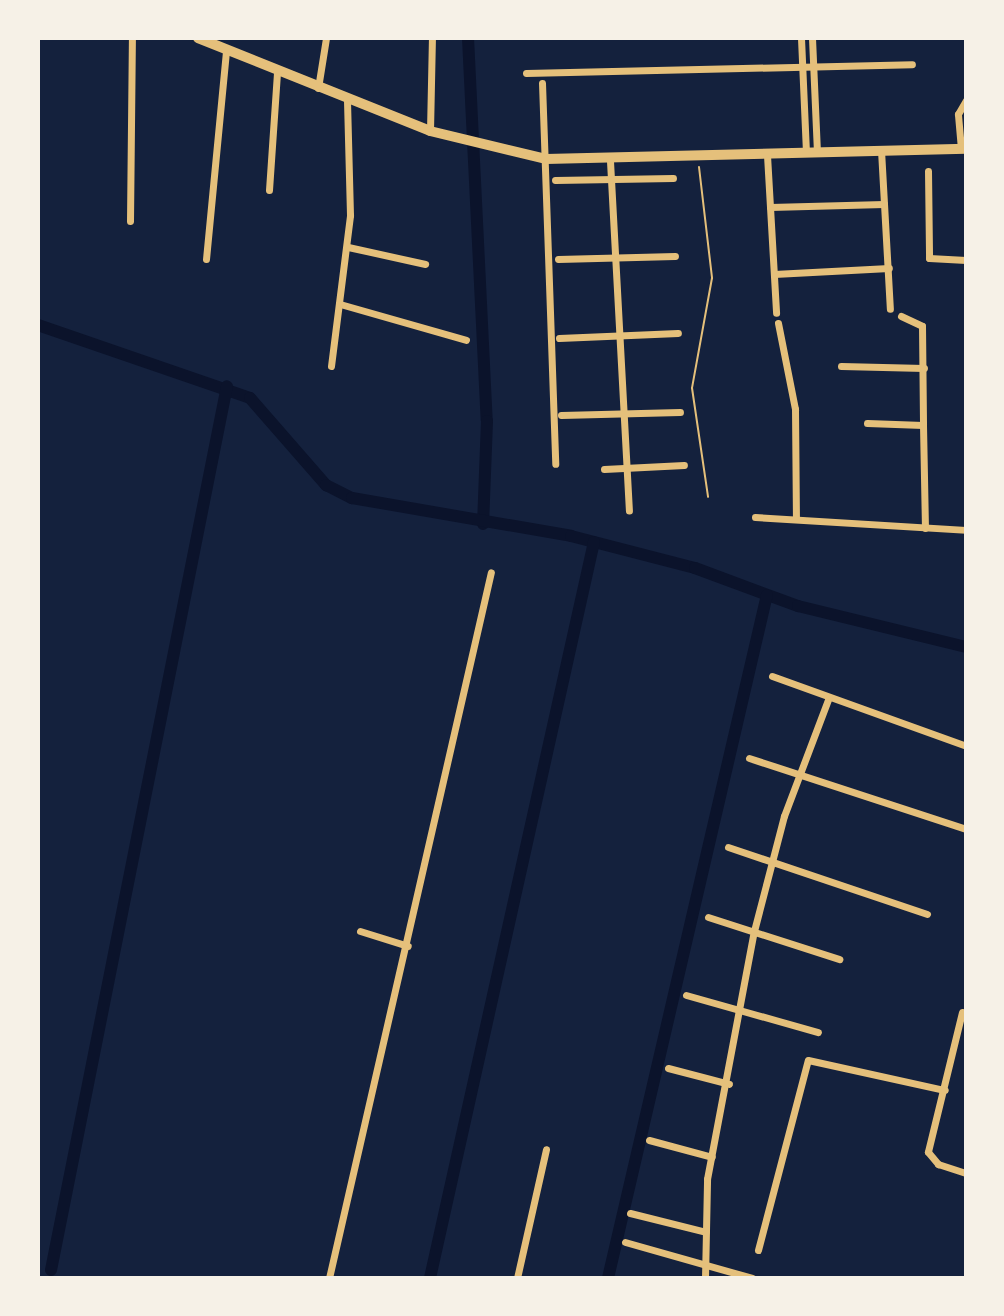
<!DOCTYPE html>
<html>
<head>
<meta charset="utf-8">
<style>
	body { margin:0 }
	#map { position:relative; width:1004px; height:1316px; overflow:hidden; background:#14213d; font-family:"Fira Sans",sans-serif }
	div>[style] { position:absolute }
	.canal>* { height:12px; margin:-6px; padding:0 6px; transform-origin:6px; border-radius:6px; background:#0b132b }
	.path>* { height:2px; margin:-1px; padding:0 1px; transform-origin:1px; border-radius:1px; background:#e5c07b }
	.minor>* { height:7px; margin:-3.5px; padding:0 3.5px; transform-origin:3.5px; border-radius:3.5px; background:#e5c07b }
	.secondary>* { height:10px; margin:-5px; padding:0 5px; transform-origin:5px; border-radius:5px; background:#e5c07b }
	span { translate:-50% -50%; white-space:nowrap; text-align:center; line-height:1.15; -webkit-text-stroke:6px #f6f1e7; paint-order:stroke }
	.frame { position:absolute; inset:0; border:40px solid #f6f1e7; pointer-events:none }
</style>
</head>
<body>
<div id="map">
	<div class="canal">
		<div style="left:468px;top:38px;width:383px;rotate:87.2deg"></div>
		<div style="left:487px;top:421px;width:103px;rotate:92.2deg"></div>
		<div style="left:38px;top:325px;width:224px;rotate:19deg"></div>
		<div style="left:250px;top:398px;width:116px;rotate:48.9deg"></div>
		<div style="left:326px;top:485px;width:29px;rotate:27deg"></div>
		<div style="left:352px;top:498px;width:222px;rotate:9.8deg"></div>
		<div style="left:571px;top:536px;width:128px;rotate:14.5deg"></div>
		<div style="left:695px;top:568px;width:110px;rotate:20.3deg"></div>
		<div style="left:798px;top:606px;width:173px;rotate:13.7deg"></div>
		<div style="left:51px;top:1270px;width:901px;rotate:-78.74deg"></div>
		<div style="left:430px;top:1278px;width:754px;rotate:-77.44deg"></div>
		<div style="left:608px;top:1278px;width:701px;rotate:-76.9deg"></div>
	</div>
	<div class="path">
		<div style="left:699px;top:167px;width:112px;rotate:83.3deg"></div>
		<div style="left:712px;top:278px;width:112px;rotate:100.3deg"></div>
		<div style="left:692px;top:388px;width:110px;rotate:81.6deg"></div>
	</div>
	<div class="minor">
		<div style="left:801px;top:38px;width:115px;rotate:87.5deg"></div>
		<div style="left:812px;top:38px;width:114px;rotate:87.5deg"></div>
		<div style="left:526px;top:73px;width:386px;rotate:-1.3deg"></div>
		<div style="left:542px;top:83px;width:381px;rotate:88deg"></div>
		<div style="left:318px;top:88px;width:51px;rotate:-80.9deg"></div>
		<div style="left:430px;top:131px;width:93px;rotate:-88.8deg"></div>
		<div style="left:961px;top:149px;width:35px;rotate:-95deg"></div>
		<div style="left:958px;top:114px;width:16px;rotate:-60deg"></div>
		<div style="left:881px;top:150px;width:159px;rotate:86.8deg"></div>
		<div style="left:767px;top:155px;width:158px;rotate:86.7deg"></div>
		<div style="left:610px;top:161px;width:350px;rotate:86.9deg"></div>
		<div style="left:928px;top:171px;width:87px;rotate:89.3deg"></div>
		<div style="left:929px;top:258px;width:37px;rotate:3deg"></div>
		<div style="left:555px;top:180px;width:118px;rotate:-1deg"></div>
		<div style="left:269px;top:190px;width:117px;rotate:-86.1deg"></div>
		<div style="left:770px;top:207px;width:114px;rotate:-1.5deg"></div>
		<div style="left:130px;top:221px;width:183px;rotate:-89.4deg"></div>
		<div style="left:348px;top:247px;width:79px;rotate:12.4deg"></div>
		<div style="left:206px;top:259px;width:208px;rotate:-84.5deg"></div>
		<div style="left:558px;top:259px;width:117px;rotate:-1.5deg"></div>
		<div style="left:774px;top:274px;width:115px;rotate:-3deg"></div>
		<div style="left:340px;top:304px;width:131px;rotate:15.9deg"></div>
		<div style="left:901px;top:316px;width:23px;rotate:25deg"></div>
		<div style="left:922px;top:326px;width:99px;rotate:89.4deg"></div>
		<div style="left:778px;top:323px;width:88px;rotate:78.8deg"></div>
		<div style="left:795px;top:409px;width:110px;rotate:89.5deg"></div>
		<div style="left:559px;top:338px;width:119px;rotate:-2.4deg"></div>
		<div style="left:331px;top:366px;width:152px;rotate:-82.8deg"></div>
		<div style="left:350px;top:215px;width:114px;rotate:-91.5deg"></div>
		<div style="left:841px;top:366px;width:83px;rotate:1.4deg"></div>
		<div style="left:561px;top:415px;width:119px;rotate:-1.4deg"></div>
		<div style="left:867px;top:423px;width:56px;rotate:2deg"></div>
		<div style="left:923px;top:425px;width:103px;rotate:88.9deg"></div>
		<div style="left:604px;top:469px;width:80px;rotate:-2.9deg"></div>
		<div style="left:755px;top:517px;width:211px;rotate:3.5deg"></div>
		<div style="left:772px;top:676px;width:206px;rotate:19.8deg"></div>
		<div style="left:749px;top:758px;width:228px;rotate:18.1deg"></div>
		<div style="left:728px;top:847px;width:210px;rotate:18.6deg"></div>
		<div style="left:708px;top:917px;width:138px;rotate:17.8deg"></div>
		<div style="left:360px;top:931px;width:50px;rotate:17.4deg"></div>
		<div style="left:686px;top:995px;width:137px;rotate:15.7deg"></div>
		<div style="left:962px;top:1012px;width:144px;rotate:103.7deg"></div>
		<div style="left:928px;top:1152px;width:16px;rotate:50deg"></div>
		<div style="left:938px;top:1164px;width:29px;rotate:18deg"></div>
		<div style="left:668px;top:1068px;width:63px;rotate:14.7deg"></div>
		<div style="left:649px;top:1140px;width:65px;rotate:15.1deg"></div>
		<div style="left:630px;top:1213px;width:78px;rotate:14deg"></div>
		<div style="left:625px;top:1242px;width:132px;rotate:15.8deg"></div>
		<div style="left:758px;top:1250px;width:196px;rotate:-75.3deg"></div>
		<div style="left:808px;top:1060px;width:140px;rotate:12.4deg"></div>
		<div style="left:329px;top:1278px;width:724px;rotate:-77.08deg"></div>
		<div style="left:517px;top:1278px;width:132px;rotate:-77.3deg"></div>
		<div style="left:705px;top:1278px;width:99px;rotate:-88.8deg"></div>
		<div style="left:707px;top:1179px;width:252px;rotate:-79.3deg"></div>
		<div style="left:754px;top:931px;width:119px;rotate:-75.4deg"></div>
		<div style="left:784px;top:816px;width:127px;rotate:-69.3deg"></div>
	</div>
	<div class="secondary">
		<div style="left:198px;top:38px;width:250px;rotate:21.8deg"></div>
		<div style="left:430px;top:131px;width:119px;rotate:13.6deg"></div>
		<div style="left:546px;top:159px;width:420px;rotate:-1.4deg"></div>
	</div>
	<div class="frame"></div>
</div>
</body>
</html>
